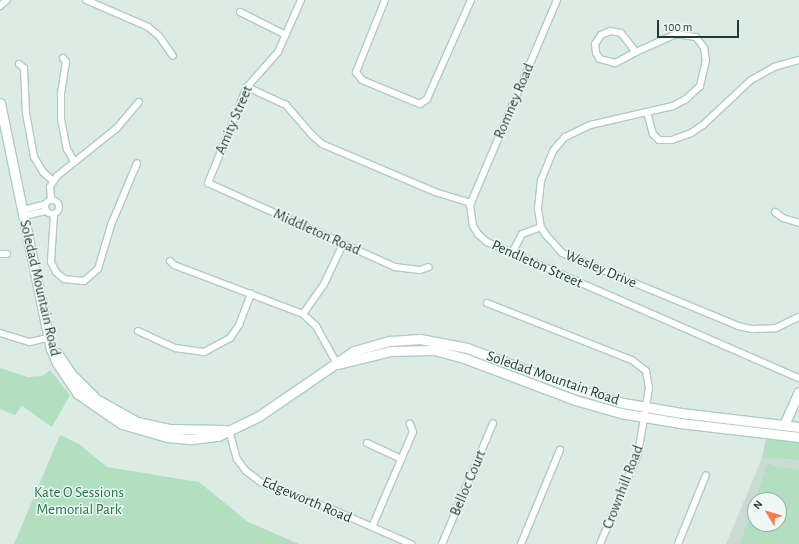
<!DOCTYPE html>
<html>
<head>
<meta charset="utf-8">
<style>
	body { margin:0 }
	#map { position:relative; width:799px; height:544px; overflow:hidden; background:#ddebe5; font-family:"Alegreya Sans",sans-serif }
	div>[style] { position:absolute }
	.built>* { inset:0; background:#cbdbd4 }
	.green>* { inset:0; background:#b2dfc0 }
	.roads { filter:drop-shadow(1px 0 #afccc2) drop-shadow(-1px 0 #afccc2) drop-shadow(0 1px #afccc2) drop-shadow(0 -1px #afccc2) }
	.street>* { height:6px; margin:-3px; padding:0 3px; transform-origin:3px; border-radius:3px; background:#fff }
	.street>.ring { margin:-3px; padding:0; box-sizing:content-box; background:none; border:6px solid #fff; border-radius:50% }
	.secondary>* { height:9px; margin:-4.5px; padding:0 4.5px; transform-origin:4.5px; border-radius:4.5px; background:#fff }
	span { translate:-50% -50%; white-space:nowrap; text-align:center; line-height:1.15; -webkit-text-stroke:3px #edf7f3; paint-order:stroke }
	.street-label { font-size:15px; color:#1d3c34 }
	.park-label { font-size:15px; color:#237746 }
	.north { position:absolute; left:747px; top:492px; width:40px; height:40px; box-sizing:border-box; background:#edf7f3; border:1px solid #9aaca7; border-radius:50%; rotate:308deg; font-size:11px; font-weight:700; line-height:16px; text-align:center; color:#1d3c34 }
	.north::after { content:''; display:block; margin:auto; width:14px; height:18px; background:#ff7947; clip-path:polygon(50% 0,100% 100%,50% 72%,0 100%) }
	.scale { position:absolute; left:657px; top:20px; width:82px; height:18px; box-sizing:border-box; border:2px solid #1d3c34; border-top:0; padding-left:5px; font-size:12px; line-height:14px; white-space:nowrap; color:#1d3c34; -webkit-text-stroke:3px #edf7f3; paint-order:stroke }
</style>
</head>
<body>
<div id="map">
	<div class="built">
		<div style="clip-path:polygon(evenodd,762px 458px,799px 460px,799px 544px,726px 544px,762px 458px,755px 500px,779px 500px,779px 524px,755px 524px,755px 500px)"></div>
	</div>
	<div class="green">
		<div style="clip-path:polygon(0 368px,28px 377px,42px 376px,50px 370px,70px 395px,52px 427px,22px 406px,15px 415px,0 409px)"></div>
		<div style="clip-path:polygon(60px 435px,79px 444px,107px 467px,199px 482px,248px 522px,299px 544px,14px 544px)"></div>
		<div style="clip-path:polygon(766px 439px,799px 443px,799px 460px,762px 458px)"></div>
		<div style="clip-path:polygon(768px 463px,781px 468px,799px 469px,799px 544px,740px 544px,755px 500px,755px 524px,779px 524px,779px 500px,755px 500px)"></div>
	</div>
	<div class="roads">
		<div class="street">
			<div style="left:86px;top:0;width:68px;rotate:23.5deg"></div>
			<div style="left:148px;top:27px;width:14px;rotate:39deg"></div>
			<div style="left:159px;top:36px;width:24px;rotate:55deg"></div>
			<div style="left:301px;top:0;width:57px;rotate:113.9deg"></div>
			<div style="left:278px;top:52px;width:47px;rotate:131.5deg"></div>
			<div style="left:247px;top:87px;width:104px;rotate:112.1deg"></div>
			<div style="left:208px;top:183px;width:205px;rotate:24.2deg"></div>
			<div style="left:395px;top:267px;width:25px;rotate:7deg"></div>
			<div style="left:420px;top:270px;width:9px;rotate:-18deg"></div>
			<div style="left:385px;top:0;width:78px;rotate:111.9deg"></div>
			<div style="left:356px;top:72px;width:10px;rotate:53deg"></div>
			<div style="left:362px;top:80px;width:63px;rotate:22.5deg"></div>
			<div style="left:420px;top:104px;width:9px;rotate:-36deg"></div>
			<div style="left:427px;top:99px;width:108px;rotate:-66deg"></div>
			<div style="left:557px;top:0;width:223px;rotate:113deg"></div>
			<div style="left:470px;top:205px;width:21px;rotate:82deg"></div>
			<div style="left:473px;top:226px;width:9px;rotate:58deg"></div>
			<div style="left:478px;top:234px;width:12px;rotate:42deg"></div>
			<div style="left:487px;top:242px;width:340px;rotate:23.6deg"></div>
			<div style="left:0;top:6px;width:9px;rotate:-41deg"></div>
			<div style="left:240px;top:12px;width:51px;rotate:26.6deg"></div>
			<div style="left:610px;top:31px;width:11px;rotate:10deg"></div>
			<div style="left:621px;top:33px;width:24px;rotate:52deg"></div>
			<div style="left:636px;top:52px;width:24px;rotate:152deg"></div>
			<div style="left:615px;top:63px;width:16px;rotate:-165deg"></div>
			<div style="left:600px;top:59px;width:7px;rotate:-124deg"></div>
			<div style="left:596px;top:53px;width:9px;rotate:-96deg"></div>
			<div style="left:595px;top:44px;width:11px;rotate:-56deg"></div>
			<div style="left:601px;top:35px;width:10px;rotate:-24deg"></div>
			<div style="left:636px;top:52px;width:44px;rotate:-24.2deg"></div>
			<div style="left:676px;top:34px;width:20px;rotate:9deg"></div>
			<div style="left:696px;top:37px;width:14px;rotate:54deg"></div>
			<div style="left:704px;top:48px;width:12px;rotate:81deg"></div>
			<div style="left:706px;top:60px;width:27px;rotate:103deg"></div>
			<div style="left:700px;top:86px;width:19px;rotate:137deg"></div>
			<div style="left:686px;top:99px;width:15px;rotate:152deg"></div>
			<div style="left:673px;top:106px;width:85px;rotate:167.1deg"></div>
			<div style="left:590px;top:125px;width:28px;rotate:154deg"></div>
			<div style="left:565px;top:137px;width:18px;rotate:131deg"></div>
			<div style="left:553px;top:151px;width:31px;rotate:112deg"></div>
			<div style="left:541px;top:180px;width:29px;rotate:96deg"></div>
			<div style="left:538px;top:209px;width:18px;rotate:81deg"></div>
			<div style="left:541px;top:227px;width:9px;rotate:58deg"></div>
			<div style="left:546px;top:235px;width:24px;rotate:48deg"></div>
			<div style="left:562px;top:253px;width:191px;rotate:22.5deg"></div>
			<div style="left:738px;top:326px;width:14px;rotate:12deg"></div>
			<div style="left:752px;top:329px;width:24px;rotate:-2deg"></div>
			<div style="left:776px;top:328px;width:25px;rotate:-26deg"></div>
			<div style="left:63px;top:58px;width:5px;rotate:53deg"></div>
			<div style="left:66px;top:62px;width:33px;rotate:99deg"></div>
			<div style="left:61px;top:95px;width:24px;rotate:90deg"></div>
			<div style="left:61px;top:119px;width:31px;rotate:79deg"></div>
			<div style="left:67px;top:149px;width:14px;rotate:60deg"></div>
			<div style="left:19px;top:64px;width:6px;rotate:39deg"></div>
			<div style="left:24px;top:68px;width:45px;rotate:87.5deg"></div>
			<div style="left:26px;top:113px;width:45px;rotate:79.7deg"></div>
			<div style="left:34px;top:157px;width:17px;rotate:59deg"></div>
			<div style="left:43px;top:172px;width:13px;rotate:42deg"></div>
			<div style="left:247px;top:87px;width:43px;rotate:24.8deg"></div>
			<div style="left:286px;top:105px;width:40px;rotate:49deg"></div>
			<div style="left:312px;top:135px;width:13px;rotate:42deg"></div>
			<div style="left:322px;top:144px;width:123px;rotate:23deg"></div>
			<div style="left:435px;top:192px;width:38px;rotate:17deg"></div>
			<div style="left:647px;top:112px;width:23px;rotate:75deg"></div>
			<div style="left:653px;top:134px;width:8px;rotate:45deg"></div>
			<div style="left:659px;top:140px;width:13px"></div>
			<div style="left:672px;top:140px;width:20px;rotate:-20deg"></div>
			<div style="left:691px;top:133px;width:14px;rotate:-34deg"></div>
			<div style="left:703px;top:125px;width:66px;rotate:-43.2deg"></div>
			<div style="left:751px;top:80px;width:26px;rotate:-29deg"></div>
			<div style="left:774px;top:67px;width:26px;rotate:-16deg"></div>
			<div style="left:51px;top:200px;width:13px;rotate:-94deg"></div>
			<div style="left:50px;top:187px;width:13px;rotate:-58deg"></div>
			<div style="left:57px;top:176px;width:77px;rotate:-38.7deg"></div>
			<div style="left:117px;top:128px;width:34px;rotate:-50deg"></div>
			<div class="ring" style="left:45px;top:200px;width:8px;height:8px"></div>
			<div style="left:23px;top:210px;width:23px;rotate:-15deg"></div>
			<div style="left:775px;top:212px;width:10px;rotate:37deg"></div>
			<div style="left:783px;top:218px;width:17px;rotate:17deg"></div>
			<div style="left:54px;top:214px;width:48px;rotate:93.6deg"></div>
			<div style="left:51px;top:262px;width:11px;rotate:63deg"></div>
			<div style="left:56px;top:272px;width:11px;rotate:41deg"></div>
			<div style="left:64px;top:279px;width:20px;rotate:6deg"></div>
			<div style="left:84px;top:281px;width:18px;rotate:-41deg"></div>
			<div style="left:98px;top:269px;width:46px;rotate:-73.5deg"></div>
			<div style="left:111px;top:225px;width:67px;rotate:-67.2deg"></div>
			<div style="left:24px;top:216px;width:23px;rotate:-13deg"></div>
			<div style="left:512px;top:253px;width:21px;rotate:-62deg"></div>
			<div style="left:522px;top:234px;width:20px;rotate:-20deg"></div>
			<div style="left:0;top:254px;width:7px"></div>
			<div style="left:170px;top:261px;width:6px;rotate:45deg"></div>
			<div style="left:174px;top:265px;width:138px;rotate:20.8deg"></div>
			<div style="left:303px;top:314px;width:18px;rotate:43deg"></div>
			<div style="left:316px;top:326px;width:43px;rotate:61.1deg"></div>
			<div style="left:487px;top:303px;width:156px;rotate:21.5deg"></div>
			<div style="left:632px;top:360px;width:18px;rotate:38deg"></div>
			<div style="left:646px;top:371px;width:17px;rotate:80deg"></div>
			<div style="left:649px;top:388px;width:67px;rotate:99.5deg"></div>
			<div style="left:638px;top:454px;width:98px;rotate:112.9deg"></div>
			<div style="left:303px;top:314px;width:37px;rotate:-55deg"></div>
			<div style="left:324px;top:284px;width:44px;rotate:-64.6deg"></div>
			<div style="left:138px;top:331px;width:41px;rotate:24.7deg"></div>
			<div style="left:175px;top:348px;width:29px;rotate:8deg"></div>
			<div style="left:204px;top:352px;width:30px;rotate:-28deg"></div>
			<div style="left:230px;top:338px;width:16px;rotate:-55deg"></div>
			<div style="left:239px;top:325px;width:34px;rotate:-69deg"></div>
			<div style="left:0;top:333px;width:31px;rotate:17deg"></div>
			<div style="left:30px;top:342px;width:18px;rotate:-13deg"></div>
			<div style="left:229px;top:430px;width:30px;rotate:75deg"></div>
			<div style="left:237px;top:459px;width:15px;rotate:53deg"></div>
			<div style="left:246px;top:471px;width:20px;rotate:37deg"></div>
			<div style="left:262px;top:483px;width:72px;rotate:20.5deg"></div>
			<div style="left:329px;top:508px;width:90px;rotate:23.7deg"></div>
			<div style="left:367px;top:443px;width:38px;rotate:25deg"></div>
			<div style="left:372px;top:527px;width:103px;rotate:-66.7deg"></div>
			<div style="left:413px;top:432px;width:9px;rotate:-111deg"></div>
			<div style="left:442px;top:544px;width:131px;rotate:-67.1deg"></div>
			<div style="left:521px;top:544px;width:102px;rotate:-67.5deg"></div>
			<div style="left:678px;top:544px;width:74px;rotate:-67.9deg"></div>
		</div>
		<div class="secondary">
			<div style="left:0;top:103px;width:251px;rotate:78.3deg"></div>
			<div style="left:51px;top:349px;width:15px;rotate:67deg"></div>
			<div style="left:57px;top:363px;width:36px;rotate:56deg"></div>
			<div style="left:77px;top:393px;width:55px;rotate:34.6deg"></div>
			<div style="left:122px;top:424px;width:47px;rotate:16.1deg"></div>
			<div style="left:167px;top:437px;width:25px;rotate:5deg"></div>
			<div style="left:192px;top:439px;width:26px;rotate:-7deg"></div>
			<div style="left:218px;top:436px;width:46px;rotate:-26deg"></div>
			<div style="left:259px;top:416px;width:115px;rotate:-34.4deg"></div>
			<div style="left:354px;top:351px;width:37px;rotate:-16deg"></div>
			<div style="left:390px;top:341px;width:30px;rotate:-4deg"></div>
			<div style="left:420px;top:339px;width:48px;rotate:10.8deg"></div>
			<div style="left:467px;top:348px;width:120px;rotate:20.6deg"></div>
			<div style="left:579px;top:390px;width:46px;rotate:16.5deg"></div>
			<div style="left:623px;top:403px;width:59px;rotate:9.8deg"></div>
			<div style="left:681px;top:413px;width:119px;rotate:6.8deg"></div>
			<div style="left:57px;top:353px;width:25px;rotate:56deg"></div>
			<div style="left:71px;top:374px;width:35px;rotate:45deg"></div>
			<div style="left:96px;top:399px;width:47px;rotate:29.3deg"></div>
			<div style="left:137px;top:422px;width:34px;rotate:12deg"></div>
			<div style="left:170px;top:429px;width:55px;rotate:1deg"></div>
			<div style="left:337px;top:364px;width:56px;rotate:-13.5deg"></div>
			<div style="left:391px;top:351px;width:43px;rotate:-1.3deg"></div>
			<div style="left:434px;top:350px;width:31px;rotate:15deg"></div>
			<div style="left:464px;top:358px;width:119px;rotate:20.7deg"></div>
			<div style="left:575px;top:400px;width:48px;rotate:15.8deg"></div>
			<div style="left:621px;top:413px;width:60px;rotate:9.6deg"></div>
			<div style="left:680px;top:423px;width:120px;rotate:6.7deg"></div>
			<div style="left:784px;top:425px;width:36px;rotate:-66deg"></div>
		</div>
	</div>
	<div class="street-label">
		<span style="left:514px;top:101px;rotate:-67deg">Romney Road</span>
		<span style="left:234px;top:120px;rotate:-67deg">Amity Street</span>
		<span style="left:317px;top:232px;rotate:24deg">Middleton Road</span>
		<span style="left:537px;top:264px;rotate:24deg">Pendleton Street</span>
		<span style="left:601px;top:269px;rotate:23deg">Wesley Drive</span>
		<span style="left:40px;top:288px;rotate:77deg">Soledad Mountain Road</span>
		<span style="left:553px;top:378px;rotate:19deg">Soledad Mountain Road</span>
		<span style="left:468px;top:483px;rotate:-67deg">Belloc Court</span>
		<span style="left:623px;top:487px;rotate:-69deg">Crownhill Road</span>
		<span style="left:307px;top:500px;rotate:23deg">Edgeworth Road</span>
	</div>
	<div class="park-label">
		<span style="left:79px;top:501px">Kate O Sessions<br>Memorial Park</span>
	</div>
	<div class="north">N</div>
	<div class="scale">100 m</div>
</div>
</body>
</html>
